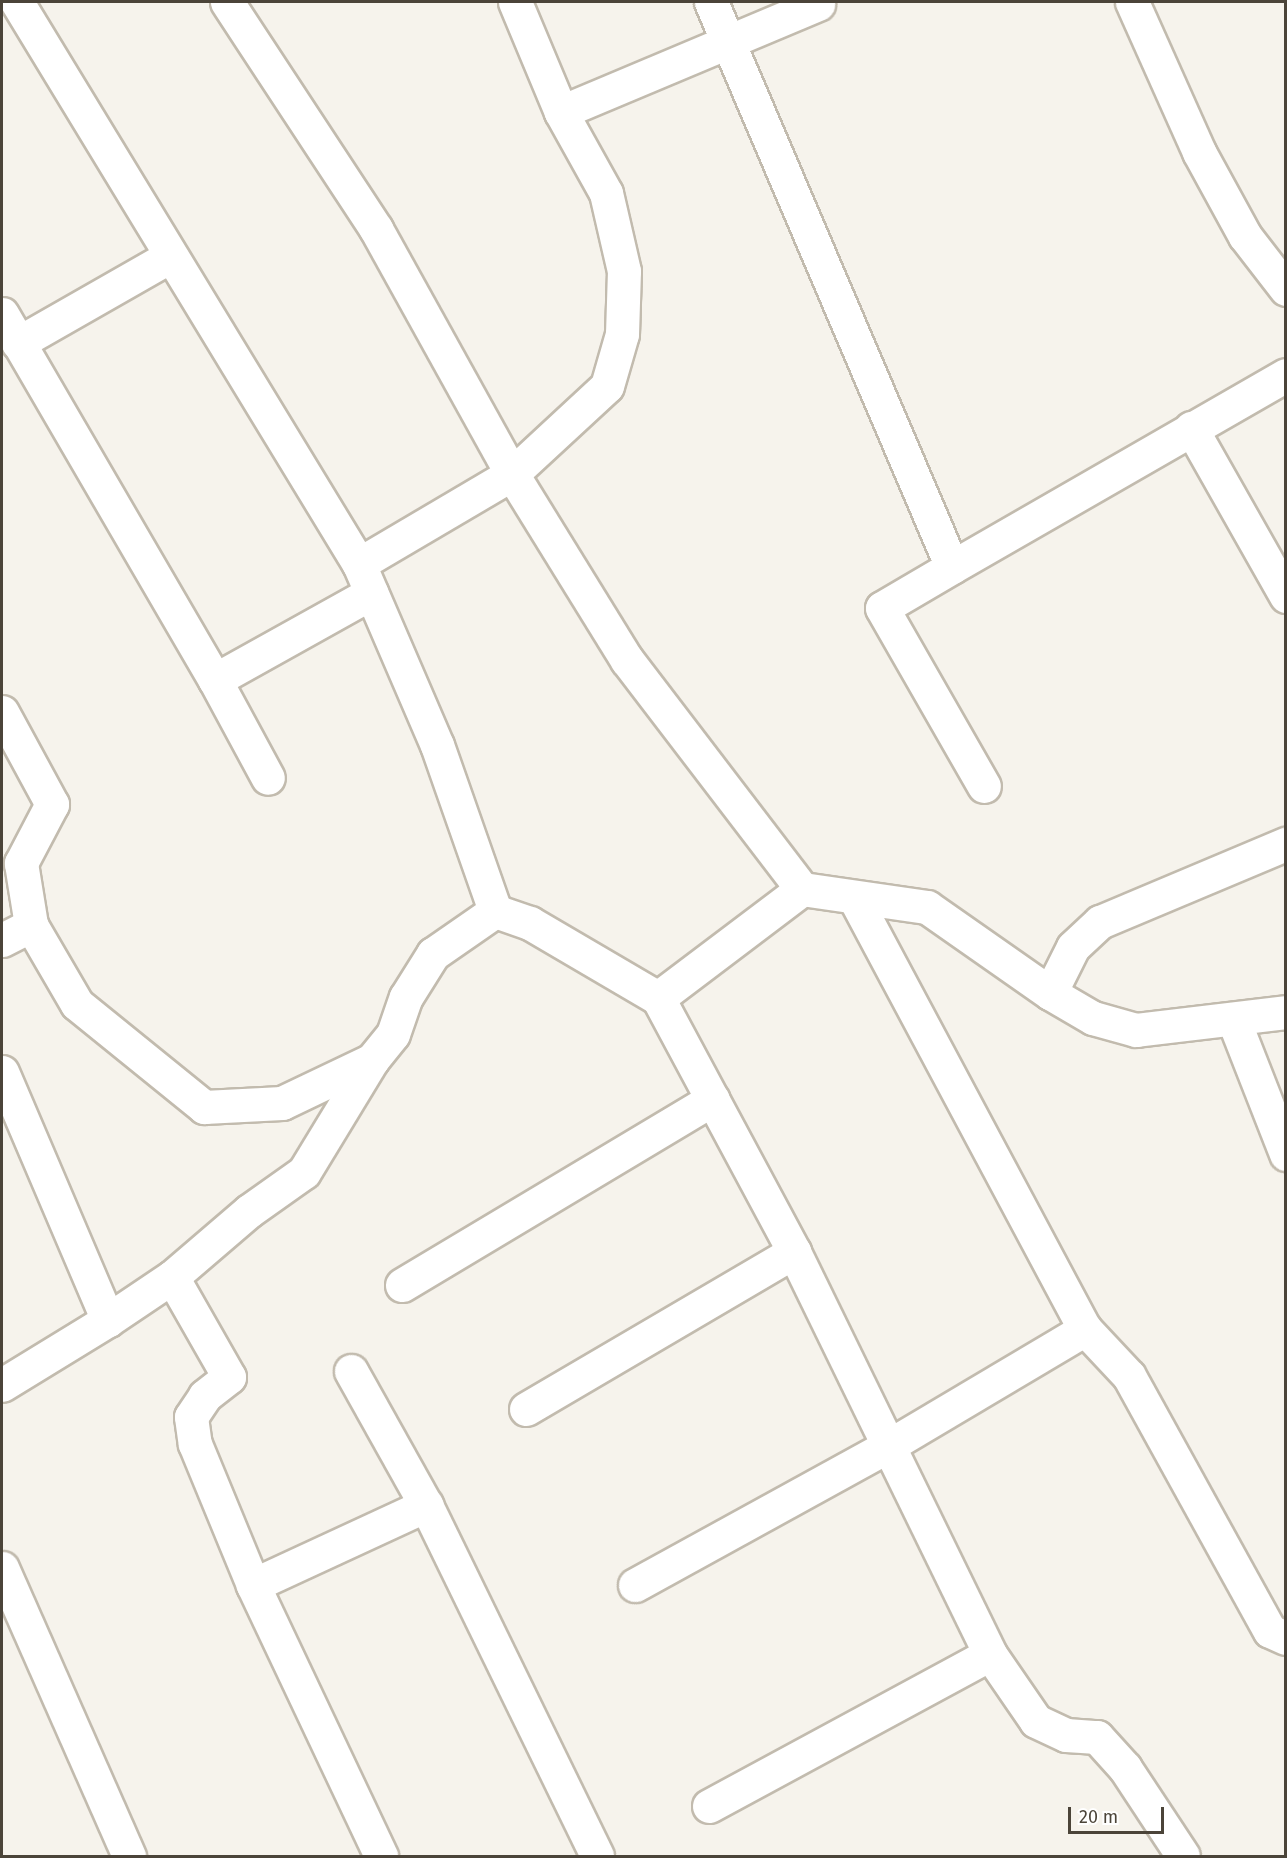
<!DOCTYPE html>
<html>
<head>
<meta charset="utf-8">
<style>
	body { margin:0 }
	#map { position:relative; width:1287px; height:1858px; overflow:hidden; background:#f6f3ec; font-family:"Fira Sans",sans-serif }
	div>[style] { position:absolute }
	.roads { filter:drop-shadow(2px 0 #c2bbae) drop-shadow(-2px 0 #c2bbae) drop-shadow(0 2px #c2bbae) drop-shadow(0 -2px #c2bbae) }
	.minor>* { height:33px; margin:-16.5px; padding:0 16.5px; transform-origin:16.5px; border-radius:16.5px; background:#fff }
	.tertiary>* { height:33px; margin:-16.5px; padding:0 16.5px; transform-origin:16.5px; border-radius:16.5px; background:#fff }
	span { translate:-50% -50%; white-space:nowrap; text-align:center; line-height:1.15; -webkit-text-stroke:5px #fff; paint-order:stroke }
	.frame { position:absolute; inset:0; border:3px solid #4b4439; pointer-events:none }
	.scale { position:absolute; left:1068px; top:1807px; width:96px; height:27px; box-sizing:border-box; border:3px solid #4b4439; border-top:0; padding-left:8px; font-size:18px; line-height:21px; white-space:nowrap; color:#4b4439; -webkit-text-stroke:4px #fff; paint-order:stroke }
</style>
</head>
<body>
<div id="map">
	<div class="roads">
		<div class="minor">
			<div style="left:17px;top:2px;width:658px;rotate:58.68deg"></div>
			<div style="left:359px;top:564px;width:178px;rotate:-30.5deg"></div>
			<div style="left:512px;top:474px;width:129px;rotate:-42.8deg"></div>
			<div style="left:607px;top:386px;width:54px;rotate:-73.9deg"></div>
			<div style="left:622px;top:334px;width:63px;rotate:-88.2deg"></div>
			<div style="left:624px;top:271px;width:80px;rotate:-103deg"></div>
			<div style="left:606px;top:193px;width:93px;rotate:-119.1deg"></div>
			<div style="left:515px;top:2px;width:119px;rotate:67.3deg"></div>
			<div style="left:561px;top:112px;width:279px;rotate:-22.8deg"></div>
			<div style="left:711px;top:2px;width:614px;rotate:66.9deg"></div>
			<div style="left:952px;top:567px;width:385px;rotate:-29.9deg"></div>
			<div style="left:1132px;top:2px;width:164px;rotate:65.9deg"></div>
			<div style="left:1199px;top:152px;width:96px;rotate:61.3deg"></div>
			<div style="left:1245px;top:236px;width:67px;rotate:52.3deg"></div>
			<div style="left:2px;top:314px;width:423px;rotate:59.8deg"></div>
			<div style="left:215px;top:680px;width:179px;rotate:-29.1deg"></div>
			<div style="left:18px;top:343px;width:174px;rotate:-29.7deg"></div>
			<div style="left:1191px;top:428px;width:193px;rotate:60.5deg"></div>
			<div style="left:359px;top:564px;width:197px;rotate:66.7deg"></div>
			<div style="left:437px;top:745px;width:176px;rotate:70.7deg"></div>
			<div style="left:495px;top:911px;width:37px;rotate:19deg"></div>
			<div style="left:530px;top:923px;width:148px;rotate:30.4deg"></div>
			<div style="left:658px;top:998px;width:288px;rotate:61.8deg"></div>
			<div style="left:794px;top:1252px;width:447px;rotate:64deg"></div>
			<div style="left:990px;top:1654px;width:81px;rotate:55.5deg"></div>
			<div style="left:1036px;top:1721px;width:33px;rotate:25deg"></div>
			<div style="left:1066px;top:1735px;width:31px;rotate:4deg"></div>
			<div style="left:1097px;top:1737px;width:42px;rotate:47.9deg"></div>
			<div style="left:1125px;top:1768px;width:105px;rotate:56.6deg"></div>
			<div style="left:952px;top:567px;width:81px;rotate:149.6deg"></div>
			<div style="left:882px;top:608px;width:205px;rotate:60.2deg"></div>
			<div style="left:215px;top:680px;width:111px;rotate:61.6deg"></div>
			<div style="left:2px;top:712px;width:105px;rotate:61.5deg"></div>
			<div style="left:52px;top:804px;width:67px;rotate:117.7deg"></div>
			<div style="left:21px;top:863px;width:63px;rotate:80.8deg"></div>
			<div style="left:31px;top:925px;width:91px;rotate:59.8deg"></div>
			<div style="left:77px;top:1004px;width:164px;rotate:39deg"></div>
			<div style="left:204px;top:1107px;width:78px;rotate:-2.9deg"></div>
			<div style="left:282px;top:1103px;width:100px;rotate:-25.5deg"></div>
			<div style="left:372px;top:1060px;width:33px;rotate:-51deg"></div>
			<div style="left:393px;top:1034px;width:39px;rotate:-71deg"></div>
			<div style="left:406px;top:997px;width:51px;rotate:-57.9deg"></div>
			<div style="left:433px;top:954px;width:75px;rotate:-34.7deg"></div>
			<div style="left:854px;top:897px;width:490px;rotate:61.9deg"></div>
			<div style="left:1085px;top:1329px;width:64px;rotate:46.9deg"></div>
			<div style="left:1129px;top:1376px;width:291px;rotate:61.1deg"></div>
			<div style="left:1270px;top:1631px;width:17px;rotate:24deg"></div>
			<div style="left:2px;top:940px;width:33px;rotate:-27deg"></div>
			<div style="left:1050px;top:993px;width:51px;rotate:-63.4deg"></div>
			<div style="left:1073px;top:947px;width:37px;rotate:-43deg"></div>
			<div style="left:1100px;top:922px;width:202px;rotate:-22.8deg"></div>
			<div style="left:658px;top:998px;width:181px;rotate:-37.1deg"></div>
			<div style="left:1234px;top:1021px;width:143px;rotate:68.6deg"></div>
			<div style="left:2px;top:1072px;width:270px;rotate:66.9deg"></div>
			<div style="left:108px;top:1320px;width:124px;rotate:148.5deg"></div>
			<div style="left:172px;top:1277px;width:101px;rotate:-40.6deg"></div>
			<div style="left:249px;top:1211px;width:67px;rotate:-35.3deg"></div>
			<div style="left:304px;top:1172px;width:131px;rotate:-58.7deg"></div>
			<div style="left:402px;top:1285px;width:362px;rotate:-30.9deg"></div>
			<div style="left:108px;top:1320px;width:77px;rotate:-33.9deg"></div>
			<div style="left:172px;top:1277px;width:115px;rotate:60.3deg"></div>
			<div style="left:229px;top:1377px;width:31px;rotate:142deg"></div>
			<div style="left:205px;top:1396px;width:25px;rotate:124deg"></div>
			<div style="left:191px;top:1417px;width:27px;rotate:82deg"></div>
			<div style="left:195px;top:1444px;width:152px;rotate:67.6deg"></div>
			<div style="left:253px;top:1585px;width:300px;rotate:64.7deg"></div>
			<div style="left:351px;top:1371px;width:154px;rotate:60.8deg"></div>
			<div style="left:426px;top:1505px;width:390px;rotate:64deg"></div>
			<div style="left:526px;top:1409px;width:311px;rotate:-30.4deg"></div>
			<div style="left:2px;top:1568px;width:315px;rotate:66.2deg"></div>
			<div style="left:253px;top:1585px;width:191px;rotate:-24.8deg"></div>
			<div style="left:635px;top:1585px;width:291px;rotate:-28.8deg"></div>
			<div style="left:890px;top:1445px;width:227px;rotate:-30.7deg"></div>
			<div style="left:709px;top:1806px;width:319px;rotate:-28.4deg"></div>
		</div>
		<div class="tertiary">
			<div style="left:227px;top:2px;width:272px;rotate:56.7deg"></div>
			<div style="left:376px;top:229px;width:280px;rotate:61deg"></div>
			<div style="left:512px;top:474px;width:219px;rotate:58.3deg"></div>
			<div style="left:627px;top:660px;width:288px;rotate:52.6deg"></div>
			<div style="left:802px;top:889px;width:126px;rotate:8.2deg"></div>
			<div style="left:927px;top:907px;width:150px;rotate:35deg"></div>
			<div style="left:1050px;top:993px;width:50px;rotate:30.2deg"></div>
			<div style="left:1093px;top:1018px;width:45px;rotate:15.6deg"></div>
			<div style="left:1136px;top:1030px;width:151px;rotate:-6.8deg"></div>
		</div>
	</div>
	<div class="frame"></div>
	<div class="scale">20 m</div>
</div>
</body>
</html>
